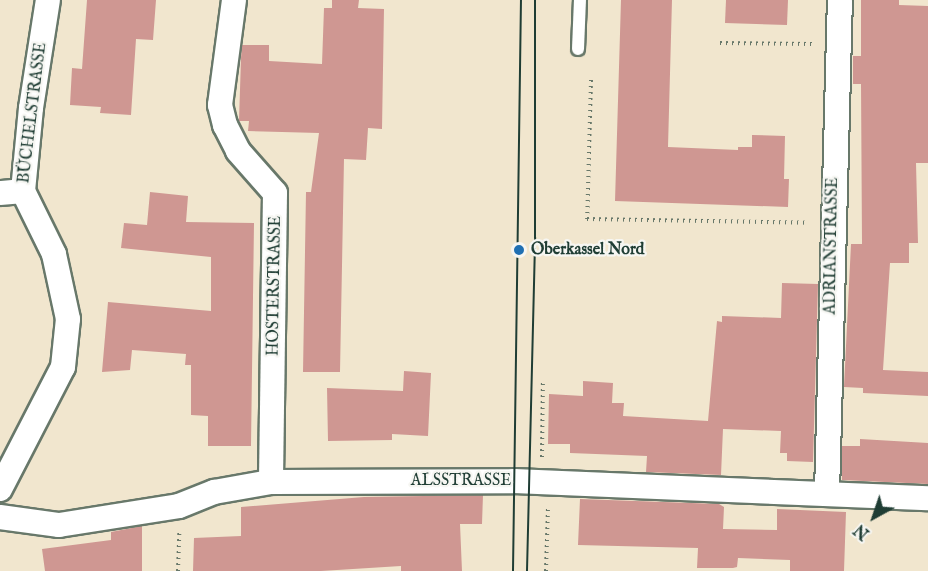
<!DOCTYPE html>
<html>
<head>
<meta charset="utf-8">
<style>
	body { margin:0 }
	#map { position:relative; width:928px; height:571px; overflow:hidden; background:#f1e6ce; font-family:"IM FELL English",serif }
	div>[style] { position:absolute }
	.building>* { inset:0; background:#cf9792 }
	.path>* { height:4px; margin-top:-2px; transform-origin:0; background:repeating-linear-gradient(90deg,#68786a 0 1.5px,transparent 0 6px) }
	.roads { filter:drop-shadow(2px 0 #68786a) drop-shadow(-2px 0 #68786a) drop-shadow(0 2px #68786a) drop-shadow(0 -2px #68786a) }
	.service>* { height:12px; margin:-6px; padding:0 6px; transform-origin:6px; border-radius:6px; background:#fff }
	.minor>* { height:24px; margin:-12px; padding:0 12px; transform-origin:12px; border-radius:12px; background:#fff }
	.tram>* { height:1.5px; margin:-0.75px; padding:0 0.75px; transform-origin:0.75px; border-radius:0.75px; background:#1f3d34 }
	.dots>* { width:16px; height:16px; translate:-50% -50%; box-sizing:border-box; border:3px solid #f6f6f2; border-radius:50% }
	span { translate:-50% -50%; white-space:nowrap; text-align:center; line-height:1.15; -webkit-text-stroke:4.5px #f6f6f2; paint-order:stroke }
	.street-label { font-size:16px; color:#1f3d34 }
	.poi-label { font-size:16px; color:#1f3d34; font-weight:700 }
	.left { translate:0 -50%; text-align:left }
	.north { position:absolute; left:844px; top:487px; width:60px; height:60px; -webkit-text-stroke:4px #f6f6f2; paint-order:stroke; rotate:220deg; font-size:16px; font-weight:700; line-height:24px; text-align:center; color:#1f3d34 }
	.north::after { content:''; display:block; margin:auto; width:21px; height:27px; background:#1f3d34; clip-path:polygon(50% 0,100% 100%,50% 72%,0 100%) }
</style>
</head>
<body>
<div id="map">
	<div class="building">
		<div style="clip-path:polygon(87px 0,156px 0,153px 40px,136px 39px,131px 115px,100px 113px,101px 107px,70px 105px,72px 68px,82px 69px)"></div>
		<div style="clip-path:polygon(332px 0,359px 0,358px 8px,384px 9px,382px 129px,368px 128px,366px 160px,344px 159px,340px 372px,303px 372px,306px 192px,311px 192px,319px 133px,248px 131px,249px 121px,239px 121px,241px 58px,242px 45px,269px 45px,269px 61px,322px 64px,324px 8px,332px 8px)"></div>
		<div style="clip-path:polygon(621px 0,672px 0,668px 147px,738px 150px,738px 147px,752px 147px,752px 135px,785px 136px,784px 179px,789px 179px,788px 207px,615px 201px)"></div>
		<div style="clip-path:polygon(726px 0,788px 0,787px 25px,725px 23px)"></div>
		<div style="clip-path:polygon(861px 0,899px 0,899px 5px,928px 6px,928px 163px,916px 163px,918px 243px,909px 243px,909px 263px,890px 263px,883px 370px,928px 372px,928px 396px,863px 393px,863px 388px,844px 387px,851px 244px,862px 244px,861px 84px,853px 84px,853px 56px,861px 56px)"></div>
		<div style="clip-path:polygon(150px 192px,188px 196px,186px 222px,254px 223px,251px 446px,208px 446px,208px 416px,191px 415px,191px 365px,185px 365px,186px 354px,132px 350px,130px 370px,102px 372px,108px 302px,211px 311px,211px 257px,121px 248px,124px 223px,147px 225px)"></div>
		<div style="clip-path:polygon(782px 283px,818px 284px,813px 462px,787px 461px,787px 453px,780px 453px,781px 431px,723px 429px,721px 475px,646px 472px,647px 456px,570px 453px,570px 444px,548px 444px,549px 394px,583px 396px,583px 381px,613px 383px,612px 403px,624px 403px,623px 416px,708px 421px,717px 321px,722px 322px,722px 316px,781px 318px)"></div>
		<div style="clip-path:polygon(404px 371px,431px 373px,428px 436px,392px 434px,392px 440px,328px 441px,327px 388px,403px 391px)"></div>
		<div style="clip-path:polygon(860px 439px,928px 443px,928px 484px,842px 480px,842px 446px,860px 446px)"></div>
		<div style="clip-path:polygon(483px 495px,482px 524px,460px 524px,462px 571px,401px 571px,401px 566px,321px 571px,193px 571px,194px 538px,241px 536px,241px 507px,364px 497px)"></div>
		<div style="clip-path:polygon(580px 499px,719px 504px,724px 507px,723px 529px,777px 530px,777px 509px,846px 512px,844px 571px,790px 571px,790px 560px,738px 558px,737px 567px,733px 568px,697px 568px,698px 548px,578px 545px)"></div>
		<div style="clip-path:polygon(142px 526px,142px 571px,45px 571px,42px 549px,111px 540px,111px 532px)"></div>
	</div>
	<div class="path">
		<div style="left:720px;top:43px;width:93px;rotate:0.6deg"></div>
		<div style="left:591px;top:80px;width:139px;rotate:91.6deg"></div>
		<div style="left:587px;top:219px;width:221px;rotate:1deg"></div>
		<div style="left:542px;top:457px;width:78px;rotate:-89.3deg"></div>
		<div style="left:178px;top:571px;width:38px;rotate:-88deg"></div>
		<div style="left:546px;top:571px;width:62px;rotate:-88.2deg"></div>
	</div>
	<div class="roads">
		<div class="service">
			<div style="left:578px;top:49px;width:49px;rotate:-87.7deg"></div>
		</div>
		<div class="minor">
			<div style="left:234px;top:0;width:106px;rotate:97.6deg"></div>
			<div style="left:220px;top:105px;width:21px;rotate:76deg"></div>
			<div style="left:225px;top:125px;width:29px;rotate:63deg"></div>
			<div style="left:238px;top:151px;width:56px;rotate:48.6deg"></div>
			<div style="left:275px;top:193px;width:289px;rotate:90.8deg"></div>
			<div style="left:0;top:193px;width:23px;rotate:-5deg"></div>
			<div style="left:0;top:489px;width:137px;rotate:-62.7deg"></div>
			<div style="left:63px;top:367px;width:48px;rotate:-84.1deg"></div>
			<div style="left:68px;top:319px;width:66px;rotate:-102.2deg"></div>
			<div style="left:54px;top:254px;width:70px;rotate:-116.2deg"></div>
			<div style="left:23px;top:191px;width:83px;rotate:-84.5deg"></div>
			<div style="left:31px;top:108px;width:109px;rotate:-81.1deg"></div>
			<div style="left:827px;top:493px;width:493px;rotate:-88.5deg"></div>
			<div style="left:0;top:517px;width:60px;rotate:7.7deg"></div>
			<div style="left:59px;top:525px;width:121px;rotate:-9deg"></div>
			<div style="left:179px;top:506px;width:38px;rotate:-22deg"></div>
			<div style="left:214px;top:492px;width:58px;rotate:-10deg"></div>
			<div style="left:271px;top:482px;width:243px;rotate:-0.2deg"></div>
			<div style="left:514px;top:481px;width:414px;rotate:2.4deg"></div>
		</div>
	</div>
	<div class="tram">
		<div style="left:513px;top:571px;width:571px;rotate:-89.2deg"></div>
		<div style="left:527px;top:571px;width:333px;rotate:-88.6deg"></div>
		<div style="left:535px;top:238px;width:238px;rotate:-90deg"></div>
	</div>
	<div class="dots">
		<div style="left:519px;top:250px;background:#1f6fb2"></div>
	</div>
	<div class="street-label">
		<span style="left:33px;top:113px;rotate:-83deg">BÜCHELSTRASSE</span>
		<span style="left:832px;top:246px;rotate:-89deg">ADRIANSTRASSE</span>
		<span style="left:275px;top:286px;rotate:-89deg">HOSTERSTRASSE</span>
		<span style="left:461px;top:481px">ALSSTRASSE</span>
	</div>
	<div class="poi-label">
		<span class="left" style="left:531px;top:250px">Oberkassel Nord</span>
	</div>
	<div class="north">N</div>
</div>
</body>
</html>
